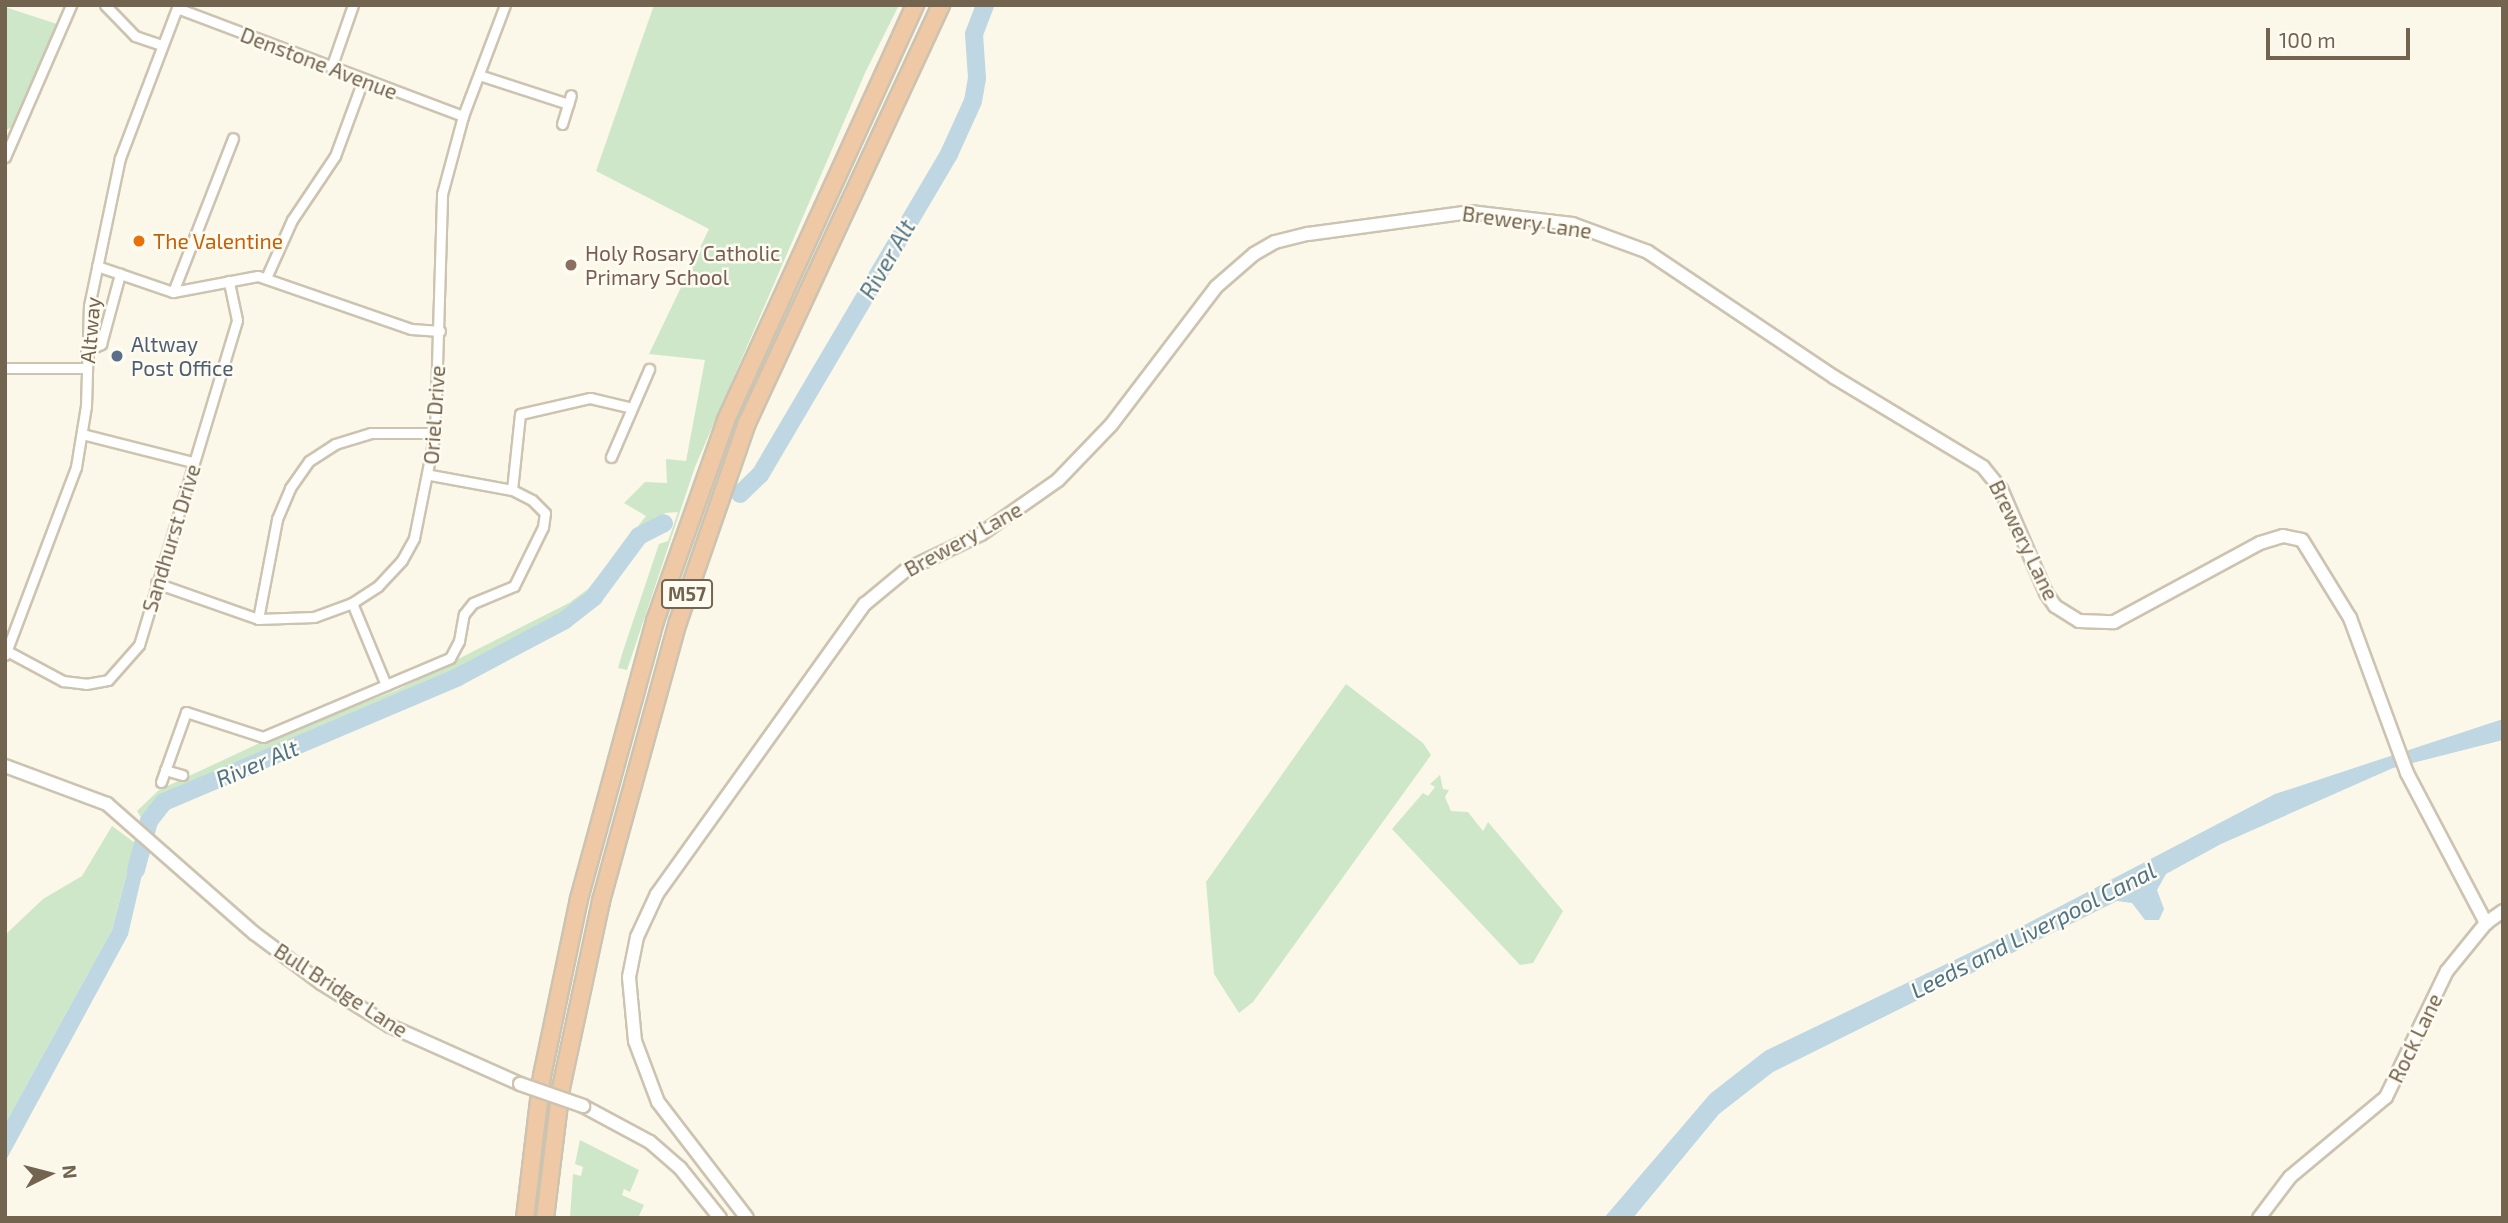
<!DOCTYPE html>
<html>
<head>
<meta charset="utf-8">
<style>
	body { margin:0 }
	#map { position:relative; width:2508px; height:1223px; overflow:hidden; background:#fbf8e9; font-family:"Exo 2",sans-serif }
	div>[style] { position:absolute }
	.green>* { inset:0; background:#cee7c9 }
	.water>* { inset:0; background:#bfd6e3 }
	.river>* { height:18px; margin:-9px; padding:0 9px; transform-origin:9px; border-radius:9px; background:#bfd6e3 }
	.roads { filter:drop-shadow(2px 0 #ccc3b0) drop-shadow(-2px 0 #ccc3b0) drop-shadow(0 2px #ccc3b0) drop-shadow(0 -2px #ccc3b0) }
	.street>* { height:9px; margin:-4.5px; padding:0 4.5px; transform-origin:4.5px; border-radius:4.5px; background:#fff }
	.secondary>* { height:12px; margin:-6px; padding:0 6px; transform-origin:6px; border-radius:6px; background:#fff }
	.highway>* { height:16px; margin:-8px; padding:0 8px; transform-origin:8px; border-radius:8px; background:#efc9a6 }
	.bridges { filter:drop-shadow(2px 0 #cec3ae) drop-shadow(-2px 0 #cec3ae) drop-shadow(0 2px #cec3ae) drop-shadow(0 -2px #cec3ae) }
	.secondary-bridge>* { height:12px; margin:-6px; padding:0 6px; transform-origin:6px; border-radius:6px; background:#fff }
	.dots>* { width:19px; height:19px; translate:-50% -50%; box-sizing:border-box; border:4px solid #fefbf0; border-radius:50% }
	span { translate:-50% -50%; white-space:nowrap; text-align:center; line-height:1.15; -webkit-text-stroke:5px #fefbf0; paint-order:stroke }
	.shield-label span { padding:2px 5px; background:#fefbf0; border:2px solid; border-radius:5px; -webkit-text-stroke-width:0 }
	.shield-label { font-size:19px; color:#73644f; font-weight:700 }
	.street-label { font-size:21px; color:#73644f }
	.food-label { font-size:21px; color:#c56008 }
	.left { translate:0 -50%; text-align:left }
	.education-label { font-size:21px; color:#785e54 }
	.service-label { font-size:21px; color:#4e5e75 }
	.water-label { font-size:23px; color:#4e748b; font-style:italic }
	.frame { position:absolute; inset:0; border:7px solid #73644f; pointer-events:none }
	.north { position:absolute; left:14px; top:1139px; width:70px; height:70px; -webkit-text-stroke:5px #fefbf0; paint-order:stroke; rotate:84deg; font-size:19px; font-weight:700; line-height:28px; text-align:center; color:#73644f }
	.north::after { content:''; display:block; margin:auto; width:24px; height:32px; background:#73644f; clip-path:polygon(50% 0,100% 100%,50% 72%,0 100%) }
	.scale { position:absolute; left:2266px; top:28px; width:144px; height:32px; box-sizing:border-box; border:4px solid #73644f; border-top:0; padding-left:9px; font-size:21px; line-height:24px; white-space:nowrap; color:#73644f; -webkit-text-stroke:5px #fefbf0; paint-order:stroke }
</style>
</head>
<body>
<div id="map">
	<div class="green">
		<div style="clip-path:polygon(654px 5px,899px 5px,865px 73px,695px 467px,627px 670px,618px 668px,623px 651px,659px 544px,668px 541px,678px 512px,665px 513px,633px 537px,588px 597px,552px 623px,428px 684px,248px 762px,244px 758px,246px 763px,162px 800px,155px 798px,159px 803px,145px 824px,137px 811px,159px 790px,266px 740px,397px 690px,569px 603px,588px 589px,646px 516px,624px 503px,645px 482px,667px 483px,666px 459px,686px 461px,705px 360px,649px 354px,709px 229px,596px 171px)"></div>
		<div style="clip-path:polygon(5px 7px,57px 24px,15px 125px,5px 131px)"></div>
		<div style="clip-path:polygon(1346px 684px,1423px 743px,1431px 755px,1253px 1002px,1239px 1013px,1214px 974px,1206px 882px)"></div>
		<div style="clip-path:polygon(1440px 775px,1443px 789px,1449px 790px,1445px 797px,1451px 811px,1468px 812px,1483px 831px,1488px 822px,1563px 911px,1533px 963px,1520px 965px,1392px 829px,1423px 793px,1428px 796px,1435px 787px,1430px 784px)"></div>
		<div style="clip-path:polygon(112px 826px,135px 843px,112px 930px,5px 1124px,5px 935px,43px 899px,82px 876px)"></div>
		<div style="clip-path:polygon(580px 1140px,639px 1170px,630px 1192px,624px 1189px,622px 1195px,644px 1205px,638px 1218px,570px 1218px,573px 1174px,581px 1176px,583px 1167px,575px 1164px)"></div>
	</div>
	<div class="water">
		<div style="clip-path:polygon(2503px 719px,2503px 740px,2393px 768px,2221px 844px,2166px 874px,2157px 890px,2164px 909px,2159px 920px,2145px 920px,2132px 903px,2117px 901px,1773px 1072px,1719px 1114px,1633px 1218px,1604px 1218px,1710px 1094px,1765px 1051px,1990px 943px,2275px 794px)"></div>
		<div style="clip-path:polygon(135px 843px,147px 853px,128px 935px,5px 1162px,5px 1124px,112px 930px)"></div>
	</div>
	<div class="river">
		<div style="left:740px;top:494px;width:28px;rotate:-44deg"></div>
		<div style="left:760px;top:475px;width:373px;rotate:-59.5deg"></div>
		<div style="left:949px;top:154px;width:58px;rotate:-65.6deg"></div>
		<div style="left:973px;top:101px;width:23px;rotate:-80deg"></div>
		<div style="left:977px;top:78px;width:44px;rotate:-93.9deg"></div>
		<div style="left:974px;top:34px;width:31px;rotate:-69deg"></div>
		<div style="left:136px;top:870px;width:51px;rotate:-75.1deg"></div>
		<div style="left:149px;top:821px;width:24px;rotate:-52deg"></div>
		<div style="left:164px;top:802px;width:319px;rotate:-23deg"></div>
		<div style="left:458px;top:677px;width:121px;rotate:-28deg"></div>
		<div style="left:565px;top:620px;width:37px;rotate:-38deg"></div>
		<div style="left:594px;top:597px;width:76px;rotate:-53.6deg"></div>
		<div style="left:639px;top:536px;width:28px;rotate:-27deg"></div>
	</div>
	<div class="roads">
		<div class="street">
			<div style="left:105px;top:5px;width:43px;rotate:45.9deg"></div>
			<div style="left:135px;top:36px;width:28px;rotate:19deg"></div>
			<div style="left:177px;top:8px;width:306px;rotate:20.7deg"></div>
			<div style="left:331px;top:68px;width:67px;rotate:-70.8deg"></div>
			<div style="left:479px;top:75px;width:94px;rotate:18deg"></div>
			<div style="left:562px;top:124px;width:30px;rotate:-73deg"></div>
			<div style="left:5px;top:157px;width:166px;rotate:-66.5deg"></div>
			<div style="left:97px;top:266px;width:80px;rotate:18.9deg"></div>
			<div style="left:173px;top:292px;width:86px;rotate:-10.7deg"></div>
			<div style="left:258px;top:276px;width:162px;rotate:19.1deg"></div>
			<div style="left:411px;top:329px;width:29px;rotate:4deg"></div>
			<div style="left:266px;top:278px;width:64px;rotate:-65.9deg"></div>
			<div style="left:292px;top:220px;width:77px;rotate:-56.1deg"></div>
			<div style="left:335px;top:156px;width:81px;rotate:-69.8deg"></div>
			<div style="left:173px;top:292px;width:165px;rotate:-68.7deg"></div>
			<div style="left:86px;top:351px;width:17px;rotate:-25deg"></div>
			<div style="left:101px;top:344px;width:73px;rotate:-74.8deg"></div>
			<div style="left:5px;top:368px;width:81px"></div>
			<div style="left:82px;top:434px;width:114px;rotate:14.2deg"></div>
			<div style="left:611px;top:457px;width:96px;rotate:-66.6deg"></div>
			<div style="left:512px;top:490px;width:76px;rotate:-84deg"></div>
			<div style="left:520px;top:414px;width:72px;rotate:-12.9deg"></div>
			<div style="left:590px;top:398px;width:43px;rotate:13.4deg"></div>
			<div style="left:156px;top:583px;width:108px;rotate:19.4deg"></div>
			<div style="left:258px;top:619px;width:56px;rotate:-2deg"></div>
			<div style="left:314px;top:617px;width:40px;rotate:-20.2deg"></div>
			<div style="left:352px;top:603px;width:31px;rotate:-33deg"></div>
			<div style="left:378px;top:586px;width:35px;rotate:-47deg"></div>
			<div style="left:402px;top:560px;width:25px;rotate:-61deg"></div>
			<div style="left:414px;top:538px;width:107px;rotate:-78.7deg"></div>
			<div style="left:435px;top:433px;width:239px;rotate:-88.3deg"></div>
			<div style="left:442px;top:194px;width:81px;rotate:-74.9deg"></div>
			<div style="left:463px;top:116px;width:119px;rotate:-69.3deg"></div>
			<div style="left:352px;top:603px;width:89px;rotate:67.5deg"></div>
			<div style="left:258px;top:619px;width:102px;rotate:-79.2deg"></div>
			<div style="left:277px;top:519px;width:34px;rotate:-67deg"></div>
			<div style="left:290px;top:488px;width:33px;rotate:-55deg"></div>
			<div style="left:309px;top:461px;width:31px;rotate:-33deg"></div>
			<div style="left:335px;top:444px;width:38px;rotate:-17deg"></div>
			<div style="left:371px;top:433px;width:64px"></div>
			<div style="left:7px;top:651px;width:64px;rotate:28.2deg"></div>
			<div style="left:63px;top:681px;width:23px;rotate:7deg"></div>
			<div style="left:86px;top:684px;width:22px;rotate:-10deg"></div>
			<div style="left:108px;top:680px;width:47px;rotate:-48.5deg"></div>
			<div style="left:139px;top:645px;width:339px;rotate:-73.2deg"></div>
			<div style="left:237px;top:320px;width:40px;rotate:-102deg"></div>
			<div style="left:5px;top:655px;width:201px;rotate:-69.3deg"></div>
			<div style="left:76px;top:467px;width:62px;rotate:-80.7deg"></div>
			<div style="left:86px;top:406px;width:100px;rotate:-88.3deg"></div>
			<div style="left:89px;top:306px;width:151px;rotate:-78.2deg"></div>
			<div style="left:120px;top:158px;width:164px;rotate:-69.2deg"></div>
			<div style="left:165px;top:770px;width:18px;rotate:16deg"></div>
			<div style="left:161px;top:782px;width:74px;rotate:-70.3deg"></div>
			<div style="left:186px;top:712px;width:81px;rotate:18deg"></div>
			<div style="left:263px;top:737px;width:203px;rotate:-22.9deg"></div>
			<div style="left:450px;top:658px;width:19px;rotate:-62deg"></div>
			<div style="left:459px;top:641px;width:27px;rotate:-80deg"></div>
			<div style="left:464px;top:614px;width:14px;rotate:-51deg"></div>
			<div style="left:473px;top:603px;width:44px;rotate:-22.5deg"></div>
			<div style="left:514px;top:586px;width:66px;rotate:-63.8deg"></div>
			<div style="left:543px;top:527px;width:14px;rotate:-82deg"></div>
			<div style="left:545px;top:513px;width:18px;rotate:-135deg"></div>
			<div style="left:532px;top:500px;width:22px;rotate:-153deg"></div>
			<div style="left:512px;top:490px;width:83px;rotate:-169.6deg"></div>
		</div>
		<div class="secondary">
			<div style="left:5px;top:766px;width:109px;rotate:20.4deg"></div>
			<div style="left:107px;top:804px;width:196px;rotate:41.3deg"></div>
			<div style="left:254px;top:933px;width:84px;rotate:36.7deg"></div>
			<div style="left:321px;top:983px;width:81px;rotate:31.9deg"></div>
			<div style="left:390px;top:1026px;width:142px;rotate:24deg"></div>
			<div style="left:583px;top:1106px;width:76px;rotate:28.2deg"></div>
			<div style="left:650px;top:1142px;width:40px;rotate:41deg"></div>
			<div style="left:680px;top:1168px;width:64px;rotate:51.3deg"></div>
			<div style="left:747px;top:1218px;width:146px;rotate:-127.5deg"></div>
			<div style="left:658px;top:1102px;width:65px;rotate:-110.7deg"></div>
			<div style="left:635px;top:1041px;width:64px;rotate:-95.4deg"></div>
			<div style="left:629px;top:977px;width:41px;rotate:-78.7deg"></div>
			<div style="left:637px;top:937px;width:47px;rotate:-65.1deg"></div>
			<div style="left:657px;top:894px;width:357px;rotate:-54.4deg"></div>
			<div style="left:865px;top:604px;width:53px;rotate:-39.7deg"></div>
			<div style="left:906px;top:570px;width:83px;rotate:-25.6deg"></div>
			<div style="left:981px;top:534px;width:94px;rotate:-35deg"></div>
			<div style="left:1058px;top:480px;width:76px;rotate:-46.1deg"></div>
			<div style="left:1111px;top:425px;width:173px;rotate:-52.7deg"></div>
			<div style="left:1216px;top:287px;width:50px;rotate:-41deg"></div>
			<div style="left:1254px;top:254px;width:24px;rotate:-30deg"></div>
			<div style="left:1275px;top:242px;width:34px;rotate:-14deg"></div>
			<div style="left:1308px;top:234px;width:163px;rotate:-7.7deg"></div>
			<div style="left:1470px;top:212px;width:103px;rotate:6.7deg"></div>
			<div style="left:1572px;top:224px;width:81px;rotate:20.2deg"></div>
			<div style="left:1648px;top:252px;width:224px;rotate:33.9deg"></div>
			<div style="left:1834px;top:377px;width:174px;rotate:31.1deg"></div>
			<div style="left:1983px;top:467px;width:28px;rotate:51deg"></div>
			<div style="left:2001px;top:489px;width:113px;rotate:66.6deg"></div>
			<div style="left:2046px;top:593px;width:16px;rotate:55deg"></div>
			<div style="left:2055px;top:606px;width:28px;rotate:32deg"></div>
			<div style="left:2079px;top:621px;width:35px;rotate:2deg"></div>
			<div style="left:2114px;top:622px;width:166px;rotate:-28.4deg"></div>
			<div style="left:2260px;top:543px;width:24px;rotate:-17deg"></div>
			<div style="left:2283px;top:536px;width:19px;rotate:12deg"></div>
			<div style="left:2302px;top:540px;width:92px;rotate:58.4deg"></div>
			<div style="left:2350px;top:618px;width:165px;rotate:69.8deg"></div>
			<div style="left:2407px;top:773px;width:170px;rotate:62.2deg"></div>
			<div style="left:2259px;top:1218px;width:51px;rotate:-52.9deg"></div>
			<div style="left:2290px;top:1177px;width:125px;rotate:-39.8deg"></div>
			<div style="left:2386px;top:1097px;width:140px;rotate:-64.2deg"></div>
			<div style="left:2447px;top:971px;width:62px;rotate:-50.9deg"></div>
			<div style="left:2486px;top:923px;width:21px;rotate:-35deg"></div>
		</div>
		<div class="highway">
			<div style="left:525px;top:1218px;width:143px;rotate:-83.2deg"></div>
			<div style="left:542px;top:1076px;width:181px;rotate:-78.2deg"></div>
			<div style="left:579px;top:899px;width:288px;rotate:-74.7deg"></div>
			<div style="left:655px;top:621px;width:213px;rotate:-70.5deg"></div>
			<div style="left:726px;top:420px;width:456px;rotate:-65.5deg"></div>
			<div style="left:545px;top:1218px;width:131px;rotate:-83deg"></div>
			<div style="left:561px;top:1088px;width:191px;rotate:-77.9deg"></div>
			<div style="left:601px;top:901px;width:289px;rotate:-74.6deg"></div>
			<div style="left:678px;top:622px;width:211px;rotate:-70.9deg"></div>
			<div style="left:747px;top:423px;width:461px;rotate:-65.1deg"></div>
		</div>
	</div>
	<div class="bridges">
		<div class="secondary-bridge">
			<div style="left:520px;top:1084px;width:67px;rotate:19.2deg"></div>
		</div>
	</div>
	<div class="dots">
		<div style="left:139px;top:241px;background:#e8710a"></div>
		<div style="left:571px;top:265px;background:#8d6e63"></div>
		<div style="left:117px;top:356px;background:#5c6f8a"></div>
	</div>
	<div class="shield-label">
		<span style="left:687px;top:594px">M57</span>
	</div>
	<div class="street-label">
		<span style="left:319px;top:63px;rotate:21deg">Denstone Avenue</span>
		<span style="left:1527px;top:222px;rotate:8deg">Brewery Lane</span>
		<span style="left:90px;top:330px;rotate:-85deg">Altway</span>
		<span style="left:434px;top:415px;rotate:-86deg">Oriel Drive</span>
		<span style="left:171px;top:538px;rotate:-73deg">Sandhurst Drive</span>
		<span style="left:963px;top:539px;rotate:-29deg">Brewery Lane</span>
		<span style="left:2024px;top:540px;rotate:64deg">Brewery Lane</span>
		<span style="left:341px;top:990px;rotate:33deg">Bull Bridge Lane</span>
		<span style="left:2415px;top:1038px;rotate:-64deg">Rock Lane</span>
	</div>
	<div class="food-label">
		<span class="left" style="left:153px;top:241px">The Valentine</span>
	</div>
	<div class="education-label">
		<span class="left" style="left:585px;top:265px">Holy Rosary Catholic<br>Primary School</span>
	</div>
	<div class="service-label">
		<span class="left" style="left:131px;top:356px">Altway<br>Post Office</span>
	</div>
	<div class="water-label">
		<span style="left:887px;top:259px;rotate:-60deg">River Alt</span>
		<span style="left:257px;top:763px;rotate:-23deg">River Alt</span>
		<span style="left:2033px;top:930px;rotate:-27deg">Leeds and Liverpool Canal</span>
	</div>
	<div class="frame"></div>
	<div class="north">N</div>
	<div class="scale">100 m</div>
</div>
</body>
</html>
